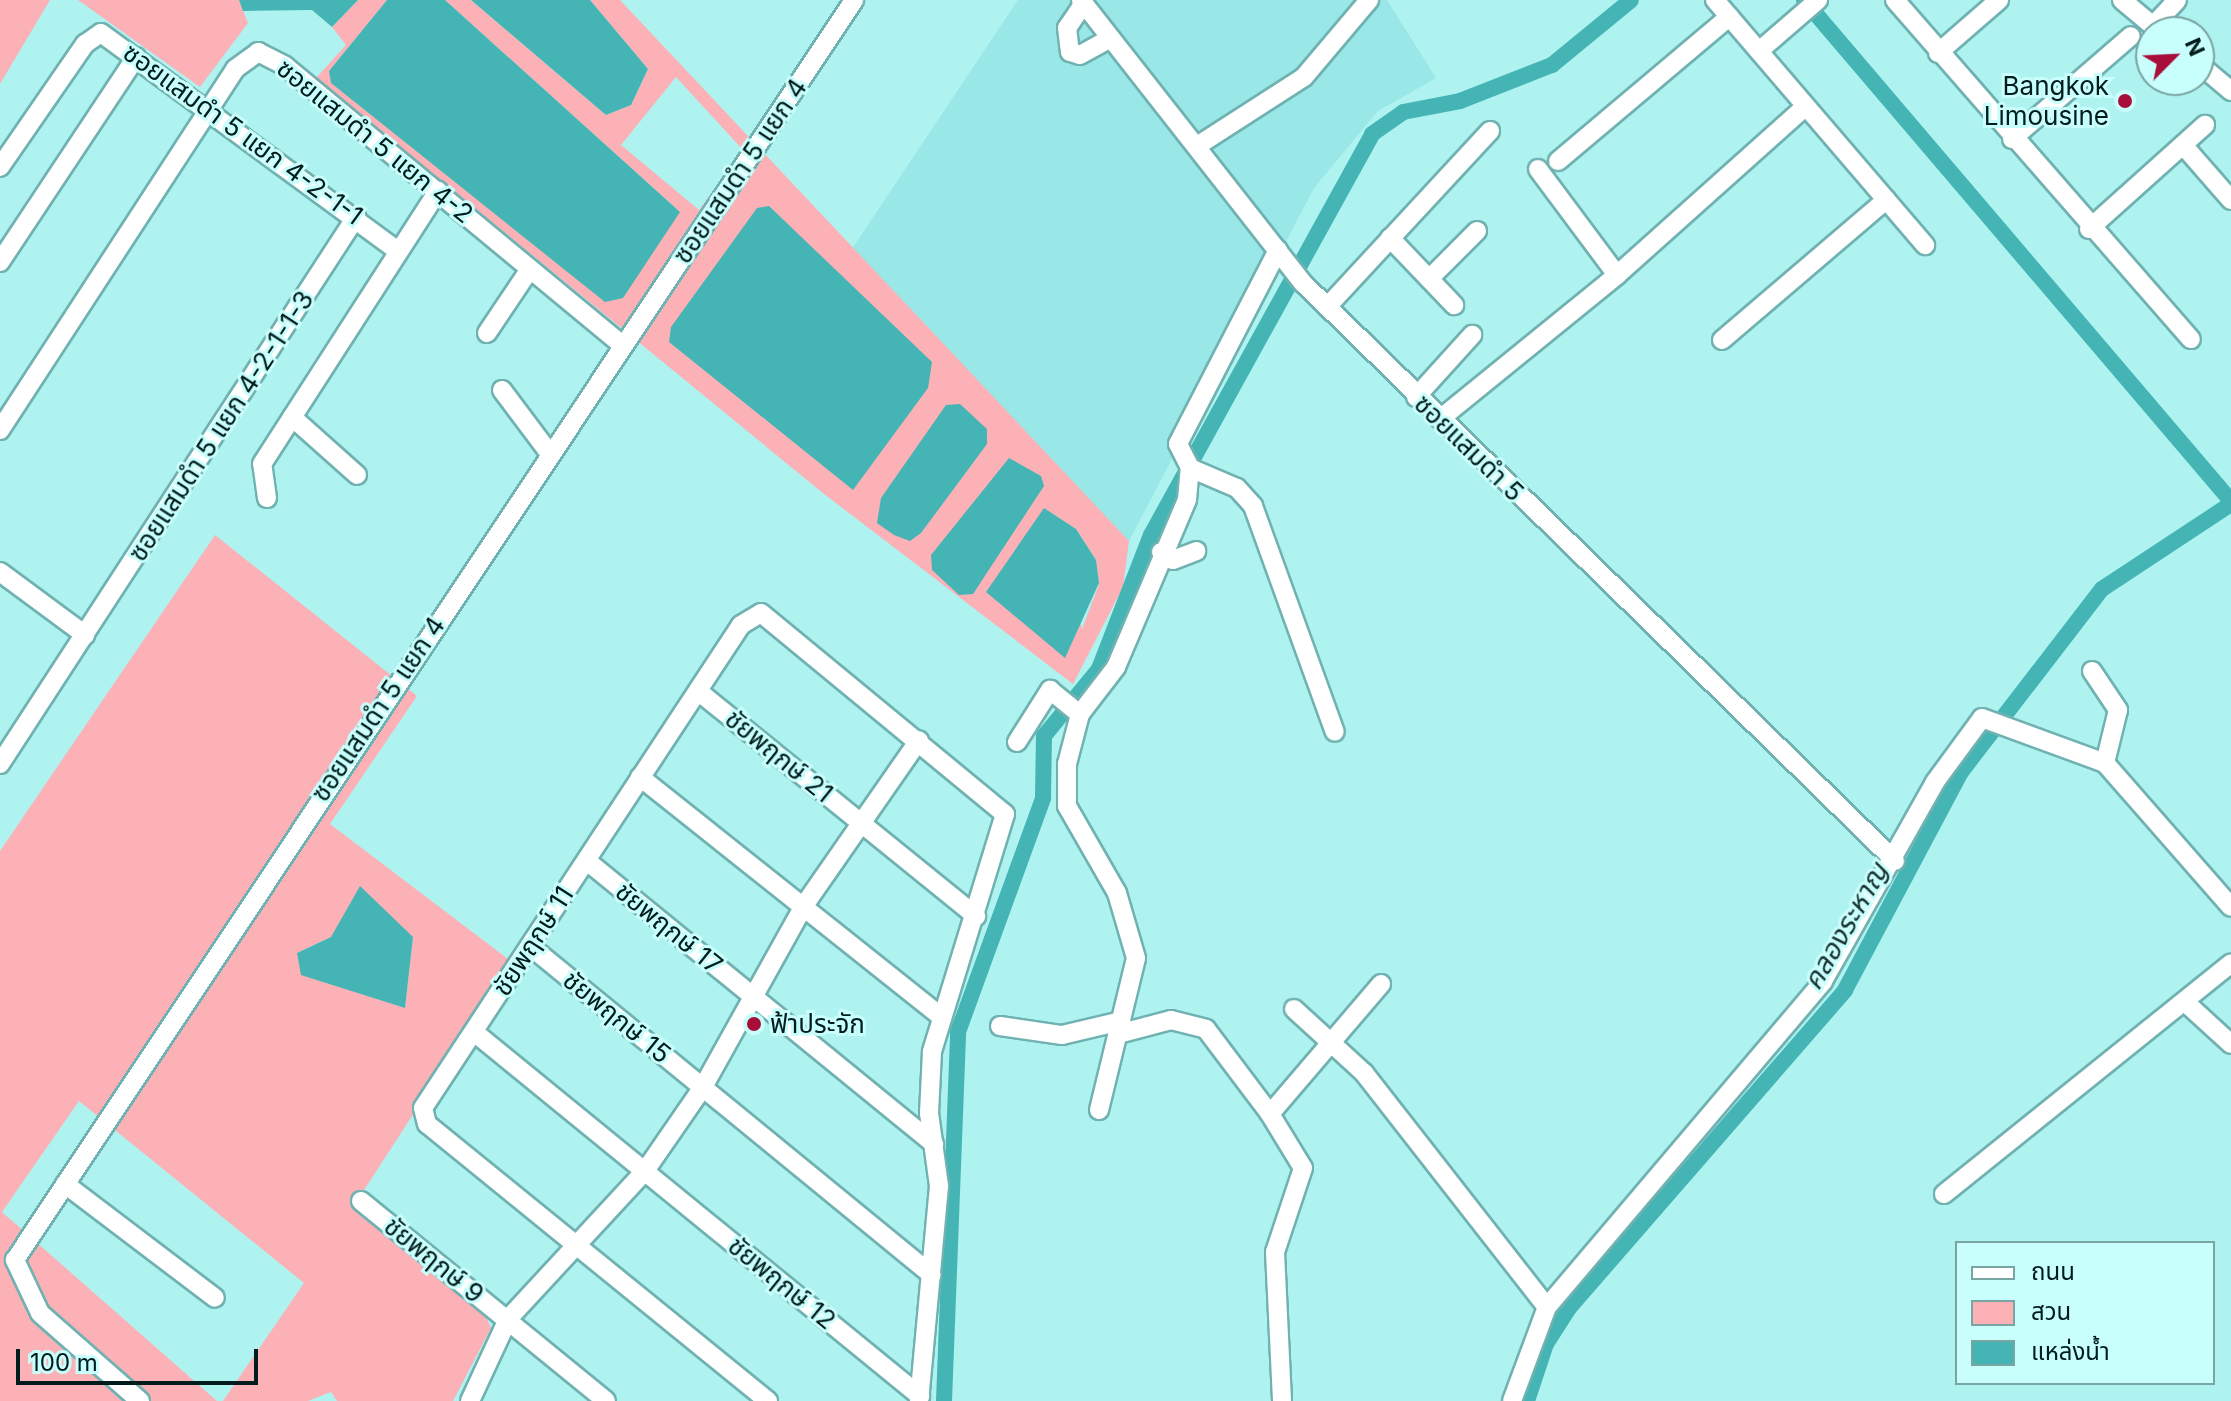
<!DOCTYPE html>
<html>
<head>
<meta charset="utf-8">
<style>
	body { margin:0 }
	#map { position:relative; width:2231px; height:1401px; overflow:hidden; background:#aff3f1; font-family:Inter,"Noto Sans Thai",sans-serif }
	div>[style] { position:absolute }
	.built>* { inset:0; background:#99e7e6 }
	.green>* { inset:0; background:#fcb1b7 }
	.water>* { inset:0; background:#44b5b4 }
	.canal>* { height:16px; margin:-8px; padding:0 8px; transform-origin:8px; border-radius:8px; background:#44b5b4 }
	.roads { filter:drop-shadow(2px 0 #70b2b1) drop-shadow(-2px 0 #70b2b1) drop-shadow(0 2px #70b2b1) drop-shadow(0 -2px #70b2b1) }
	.minor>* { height:18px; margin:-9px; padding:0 9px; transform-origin:9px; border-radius:9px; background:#fff }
	.dots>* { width:22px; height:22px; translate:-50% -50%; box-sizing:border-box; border:4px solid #c8fefc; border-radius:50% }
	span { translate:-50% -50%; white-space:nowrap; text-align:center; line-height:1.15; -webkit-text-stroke:6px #c8fefc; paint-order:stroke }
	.poi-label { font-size:26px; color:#011c1c }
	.right { translate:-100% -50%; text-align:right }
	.left { translate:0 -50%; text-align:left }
	.street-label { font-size:26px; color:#011c1c }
	.water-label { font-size:28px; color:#183130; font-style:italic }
	.legend { position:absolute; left:1955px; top:1241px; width:260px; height:144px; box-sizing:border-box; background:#c8fefc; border:2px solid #78a4a2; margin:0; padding:10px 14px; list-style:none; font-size:24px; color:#011c1c }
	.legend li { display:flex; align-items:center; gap:16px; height:40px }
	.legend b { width:40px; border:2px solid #78a4a2 }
	.north { position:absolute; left:2135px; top:16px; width:80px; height:80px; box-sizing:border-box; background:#c8fefc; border:2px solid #78a4a2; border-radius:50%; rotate:66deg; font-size:22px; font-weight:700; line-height:32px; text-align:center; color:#011c1c }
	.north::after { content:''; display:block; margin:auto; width:28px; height:36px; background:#a70e3a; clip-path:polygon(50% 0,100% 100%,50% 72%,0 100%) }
	.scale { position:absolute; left:16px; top:1349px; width:242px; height:36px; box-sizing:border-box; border:4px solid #011c1c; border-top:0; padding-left:10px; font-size:24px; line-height:28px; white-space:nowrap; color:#011c1c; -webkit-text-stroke:6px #c8fefc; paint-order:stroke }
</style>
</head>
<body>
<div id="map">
	<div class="built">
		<div style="clip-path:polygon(1018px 0,1387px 0,1436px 78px,1378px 111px,1314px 188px,1129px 541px,850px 252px)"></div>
	</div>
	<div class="green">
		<div style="clip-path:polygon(0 0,50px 0,0 84px)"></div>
		<div style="clip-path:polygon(78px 0,239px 0,248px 23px,200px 87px)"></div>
		<div style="clip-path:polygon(evenodd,358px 0,387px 0,329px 71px,680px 212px,445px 0,471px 0,606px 115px,631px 105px,648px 69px,590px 0,620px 0,1129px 541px,1123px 587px,1073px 684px,824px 494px,316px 78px,346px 45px,332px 27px,358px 0,676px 77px,743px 150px,699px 210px,621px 145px,676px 77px,358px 0,1043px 508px,1076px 529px,1096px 560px,1099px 584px,1082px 629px,1043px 508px)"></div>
		<div style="clip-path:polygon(evenodd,215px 535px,417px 696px,330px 824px,512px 962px,353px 1207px,485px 1315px,491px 1328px,453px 1401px,337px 1401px,331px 1392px,308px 1401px,223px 1401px,304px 1283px,79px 1101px,2px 1212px,217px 1401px,0 1401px,0 851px,215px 535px,331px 937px,413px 937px,405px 1008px,362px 992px,297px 953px,331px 937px)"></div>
	</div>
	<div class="water">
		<div style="clip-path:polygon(239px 0,358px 0,332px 27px,312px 10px,243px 11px)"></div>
		<div style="clip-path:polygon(387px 0,445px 0,680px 212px,623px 298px,605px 302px,331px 83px,329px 71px)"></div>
		<div style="clip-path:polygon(471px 0,590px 0,648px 69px,631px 105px,606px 115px)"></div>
		<div style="clip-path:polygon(769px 206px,932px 362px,928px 388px,853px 490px,669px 342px,671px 327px,757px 208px)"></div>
		<div style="clip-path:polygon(960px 404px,987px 429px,987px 444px,921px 533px,910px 541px,894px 535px,877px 523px,881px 498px,946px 405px)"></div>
		<div style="clip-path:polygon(1009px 458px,1041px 476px,1044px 486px,973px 594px,959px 595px,932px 570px,931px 555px)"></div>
		<div style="clip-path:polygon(1044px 508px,1076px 529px,1096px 560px,1099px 583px,1065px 658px,986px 592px)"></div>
		<div style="clip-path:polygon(360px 886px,413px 937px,405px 1008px,301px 975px,297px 953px,331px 937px)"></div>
	</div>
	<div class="canal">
		<div style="left:1804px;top:0;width:658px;rotate:49.56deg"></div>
		<div style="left:944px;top:1401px;width:369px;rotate:-87.8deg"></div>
		<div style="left:958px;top:1032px;width:249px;rotate:-70deg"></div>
		<div style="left:1043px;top:798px;width:62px;rotate:-89.1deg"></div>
		<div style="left:1044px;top:736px;width:87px;rotate:-50.6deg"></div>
		<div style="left:1099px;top:669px;width:144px;rotate:-68.8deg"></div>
		<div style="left:1151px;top:535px;width:458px;rotate:-61.1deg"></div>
		<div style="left:1372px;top:134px;width:38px;rotate:-35deg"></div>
		<div style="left:1403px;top:112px;width:58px;rotate:-10.9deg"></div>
		<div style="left:1460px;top:101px;width:99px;rotate:-21.4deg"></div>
		<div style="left:1552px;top:65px;width:102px;rotate:-39.4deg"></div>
		<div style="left:1527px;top:1401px;width:60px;rotate:-71.6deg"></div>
		<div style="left:1546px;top:1344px;width:43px;rotate:-57.4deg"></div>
		<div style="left:1569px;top:1308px;width:421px;rotate:-49deg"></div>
		<div style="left:1845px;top:990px;width:247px;rotate:-62deg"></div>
		<div style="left:1961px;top:772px;width:231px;rotate:-52.4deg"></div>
		<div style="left:2102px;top:589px;width:154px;rotate:-33.4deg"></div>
	</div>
	<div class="roads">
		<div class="minor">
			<div style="left:1081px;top:0;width:361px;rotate:51.9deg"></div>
			<div style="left:1304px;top:284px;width:826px;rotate:44.31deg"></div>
			<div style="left:1715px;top:0;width:323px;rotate:49.4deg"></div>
			<div style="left:1895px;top:0;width:450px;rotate:48.9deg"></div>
			<div style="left:2122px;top:0;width:50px;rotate:40.1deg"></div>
			<div style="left:1084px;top:3px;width:30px;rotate:124deg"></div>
			<div style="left:1067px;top:28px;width:24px;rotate:83deg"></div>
			<div style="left:1070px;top:52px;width:10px;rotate:17deg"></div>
			<div style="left:1080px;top:55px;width:35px;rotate:-29deg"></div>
			<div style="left:2153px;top:26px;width:35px;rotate:-47deg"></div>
			<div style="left:1759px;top:51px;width:78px;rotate:-40.8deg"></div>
			<div style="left:1938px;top:53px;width:81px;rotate:-41deg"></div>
			<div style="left:2199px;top:64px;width:42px;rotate:40.2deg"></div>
			<div style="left:2012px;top:139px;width:157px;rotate:-40.9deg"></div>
			<div style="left:2183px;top:145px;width:73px;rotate:48.9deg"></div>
			<div style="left:1197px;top:146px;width:127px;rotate:-32.8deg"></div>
			<div style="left:1304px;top:77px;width:101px;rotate:-49.8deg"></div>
			<div style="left:1558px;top:161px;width:224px;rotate:-40.1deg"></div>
			<div style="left:0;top:167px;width:150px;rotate:-55.4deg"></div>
			<div style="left:85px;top:44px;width:19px;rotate:-35deg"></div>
			<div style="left:101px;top:33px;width:368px;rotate:36.3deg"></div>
			<div style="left:1538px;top:169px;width:132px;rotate:53.3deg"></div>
			<div style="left:2089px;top:229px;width:156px;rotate:-41.9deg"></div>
			<div style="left:1390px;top:238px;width:93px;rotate:46.3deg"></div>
			<div style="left:1278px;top:250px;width:218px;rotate:117.3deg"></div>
			<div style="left:1178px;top:444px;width:27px;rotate:63deg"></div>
			<div style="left:1190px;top:468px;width:51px;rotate:23.1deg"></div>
			<div style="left:1237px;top:488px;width:24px;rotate:48deg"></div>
			<div style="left:1253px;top:506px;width:240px;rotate:70.1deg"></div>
			<div style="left:0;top:262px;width:246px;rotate:-56.4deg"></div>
			<div style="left:1429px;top:279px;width:68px;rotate:-45deg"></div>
			<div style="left:1327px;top:307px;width:240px;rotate:-47.2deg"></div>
			<div style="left:487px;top:333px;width:77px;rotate:-56.1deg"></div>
			<div style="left:1722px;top:340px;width:216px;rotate:-40.5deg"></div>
			<div style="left:502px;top:390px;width:80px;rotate:53.1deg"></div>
			<div style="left:1416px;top:397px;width:84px;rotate:-47.9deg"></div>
			<div style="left:292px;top:417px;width:87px;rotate:41.7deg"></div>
			<div style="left:1440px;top:419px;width:228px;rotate:-39.1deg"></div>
			<div style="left:1617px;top:275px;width:252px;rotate:-41.8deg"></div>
			<div style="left:0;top:430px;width:431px;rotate:-56.9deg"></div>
			<div style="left:235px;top:69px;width:29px;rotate:-36deg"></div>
			<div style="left:258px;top:52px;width:30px;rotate:27deg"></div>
			<div style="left:285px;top:66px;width:438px;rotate:39.6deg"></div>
			<div style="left:267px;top:498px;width:34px;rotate:-98deg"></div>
			<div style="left:262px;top:464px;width:325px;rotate:-57.2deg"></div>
			<div style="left:1161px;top:552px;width:14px;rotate:34deg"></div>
			<div style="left:1173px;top:560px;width:25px;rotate:-21deg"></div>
			<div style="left:0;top:572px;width:106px;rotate:36.5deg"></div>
			<div style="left:2092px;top:671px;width:47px;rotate:56.3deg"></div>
			<div style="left:2118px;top:710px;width:55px;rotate:103.8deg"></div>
			<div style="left:698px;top:691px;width:358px;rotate:39deg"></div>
			<div style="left:1017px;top:742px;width:62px;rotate:-57.6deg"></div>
			<div style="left:1050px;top:690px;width:38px;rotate:39deg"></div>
			<div style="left:0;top:764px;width:653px;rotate:-56.94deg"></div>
			<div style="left:640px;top:777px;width:381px;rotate:38.5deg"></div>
			<div style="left:587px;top:861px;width:448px;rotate:39.2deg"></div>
			<div style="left:530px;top:946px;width:519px;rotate:39.3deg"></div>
			<div style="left:2185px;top:1002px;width:62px;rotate:42.4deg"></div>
			<div style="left:1294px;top:1009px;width:95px;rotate:42.4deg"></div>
			<div style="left:1364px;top:1073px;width:297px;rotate:52deg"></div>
			<div style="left:1000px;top:1026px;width:63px;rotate:8.3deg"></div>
			<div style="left:1062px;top:1035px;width:61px;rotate:-13.3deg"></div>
			<div style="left:474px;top:1032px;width:576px;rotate:39.22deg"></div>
			<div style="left:1118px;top:1034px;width:55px;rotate:-14.8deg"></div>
			<div style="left:1171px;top:1020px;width:36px;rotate:14deg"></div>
			<div style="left:1206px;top:1029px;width:106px;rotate:53deg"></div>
			<div style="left:1270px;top:1114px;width:171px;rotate:-49.5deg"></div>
			<div style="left:1099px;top:1110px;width:156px;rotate:-76.3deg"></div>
			<div style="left:1136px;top:958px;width:68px;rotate:-106.3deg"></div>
			<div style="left:1117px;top:893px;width:100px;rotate:-119.9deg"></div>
			<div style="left:1067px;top:806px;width:42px;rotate:-90deg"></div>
			<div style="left:1067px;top:764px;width:52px;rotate:-75.4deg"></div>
			<div style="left:1080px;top:714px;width:59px;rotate:-52.5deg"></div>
			<div style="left:1116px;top:667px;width:181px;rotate:-67deg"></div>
			<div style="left:1187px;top:500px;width:32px;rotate:-85deg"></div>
			<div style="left:1270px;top:1114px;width:63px;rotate:58.6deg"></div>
			<div style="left:1303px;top:1168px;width:89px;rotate:108.4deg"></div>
			<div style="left:1275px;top:1252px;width:149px;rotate:87.3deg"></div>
			<div style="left:65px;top:1184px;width:188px;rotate:37.2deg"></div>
			<div style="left:1944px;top:1194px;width:368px;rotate:-38.8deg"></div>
			<div style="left:361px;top:1201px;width:316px;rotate:39.2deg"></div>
			<div style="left:140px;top:1401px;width:133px;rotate:-138.7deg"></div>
			<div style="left:40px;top:1313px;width:59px;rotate:-115.3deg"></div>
			<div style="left:15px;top:1260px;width:1514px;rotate:-56.34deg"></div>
			<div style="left:470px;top:1401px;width:90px;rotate:-65.1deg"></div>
			<div style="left:508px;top:1319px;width:202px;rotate:-47.2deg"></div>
			<div style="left:645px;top:1171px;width:102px;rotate:-55.4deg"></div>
			<div style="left:703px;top:1087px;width:206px;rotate:-60.9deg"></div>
			<div style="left:803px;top:907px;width:203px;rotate:-55.2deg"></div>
			<div style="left:768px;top:1401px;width:439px;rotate:-140.9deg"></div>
			<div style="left:427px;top:1124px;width:16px;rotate:-104deg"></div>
			<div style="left:423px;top:1108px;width:578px;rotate:-56.64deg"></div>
			<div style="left:741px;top:625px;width:23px;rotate:-31deg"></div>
			<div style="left:761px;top:613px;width:316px;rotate:39.5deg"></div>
			<div style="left:1005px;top:814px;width:249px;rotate:107.1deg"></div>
			<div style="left:932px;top:1052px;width:61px;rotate:92.8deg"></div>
			<div style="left:929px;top:1113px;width:74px;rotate:82.2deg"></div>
			<div style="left:939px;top:1186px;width:216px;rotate:95.3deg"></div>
			<div style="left:1512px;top:1401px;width:100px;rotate:-69.6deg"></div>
			<div style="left:1547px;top:1307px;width:427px;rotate:-49.7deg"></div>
			<div style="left:1823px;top:981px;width:228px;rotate:-60.6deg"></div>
			<div style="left:1935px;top:782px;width:79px;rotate:-53.7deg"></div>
			<div style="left:1982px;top:718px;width:131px;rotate:20.1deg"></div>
			<div style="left:2105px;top:763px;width:191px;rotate:48.8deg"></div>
		</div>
	</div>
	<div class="dots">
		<div style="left:2125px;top:101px;background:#a70e3a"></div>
		<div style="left:754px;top:1024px;background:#a70e3a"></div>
	</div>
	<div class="poi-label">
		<span class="right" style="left:2109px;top:101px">Bangkok<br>Limousine</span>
		<span class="left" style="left:770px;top:1024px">ฟ้าประจัก</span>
	</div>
	<div class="street-label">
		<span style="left:243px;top:134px;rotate:36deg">ซอยแสมดำ 5 แยก 4-2-1-1</span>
		<span style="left:375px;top:141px;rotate:39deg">ซอยแสมดำ 5 แยก 4-2</span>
		<span style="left:740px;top:171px;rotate:-56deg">ซอยแสมดำ 5 แยก 4</span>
		<span style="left:221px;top:426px;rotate:-57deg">ซอยแสมดำ 5 แยก 4-2-1-1-3</span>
		<span style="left:1469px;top:448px;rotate:44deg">ซอยแสมดำ 5</span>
		<span style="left:378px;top:709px;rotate:-56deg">ซอยแสมดำ 5 แยก 4</span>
		<span style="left:779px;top:756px;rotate:39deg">ชัยพฤกษ์ 21</span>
		<span style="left:669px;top:928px;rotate:39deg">ชัยพฤกษ์ 17</span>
		<span style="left:533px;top:941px;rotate:-57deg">ชัยพฤกษ์ 11</span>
		<span style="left:617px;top:1017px;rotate:39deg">ชัยพฤกษ์ 15</span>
		<span style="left:434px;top:1260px;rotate:39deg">ชัยพฤกษ์ 9</span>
		<span style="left:782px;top:1283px;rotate:39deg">ชัยพฤกษ์ 12</span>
	</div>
	<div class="water-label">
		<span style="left:1845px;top:926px;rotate:-60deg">คลองระหาญ</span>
	</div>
	<ul class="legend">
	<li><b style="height:10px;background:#fff"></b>ถนน</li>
	<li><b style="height:22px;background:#fcb1b7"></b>สวน</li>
	<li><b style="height:22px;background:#44b5b4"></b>แหล่งน้ำ</li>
	</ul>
	<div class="north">N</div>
	<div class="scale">100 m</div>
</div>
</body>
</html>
